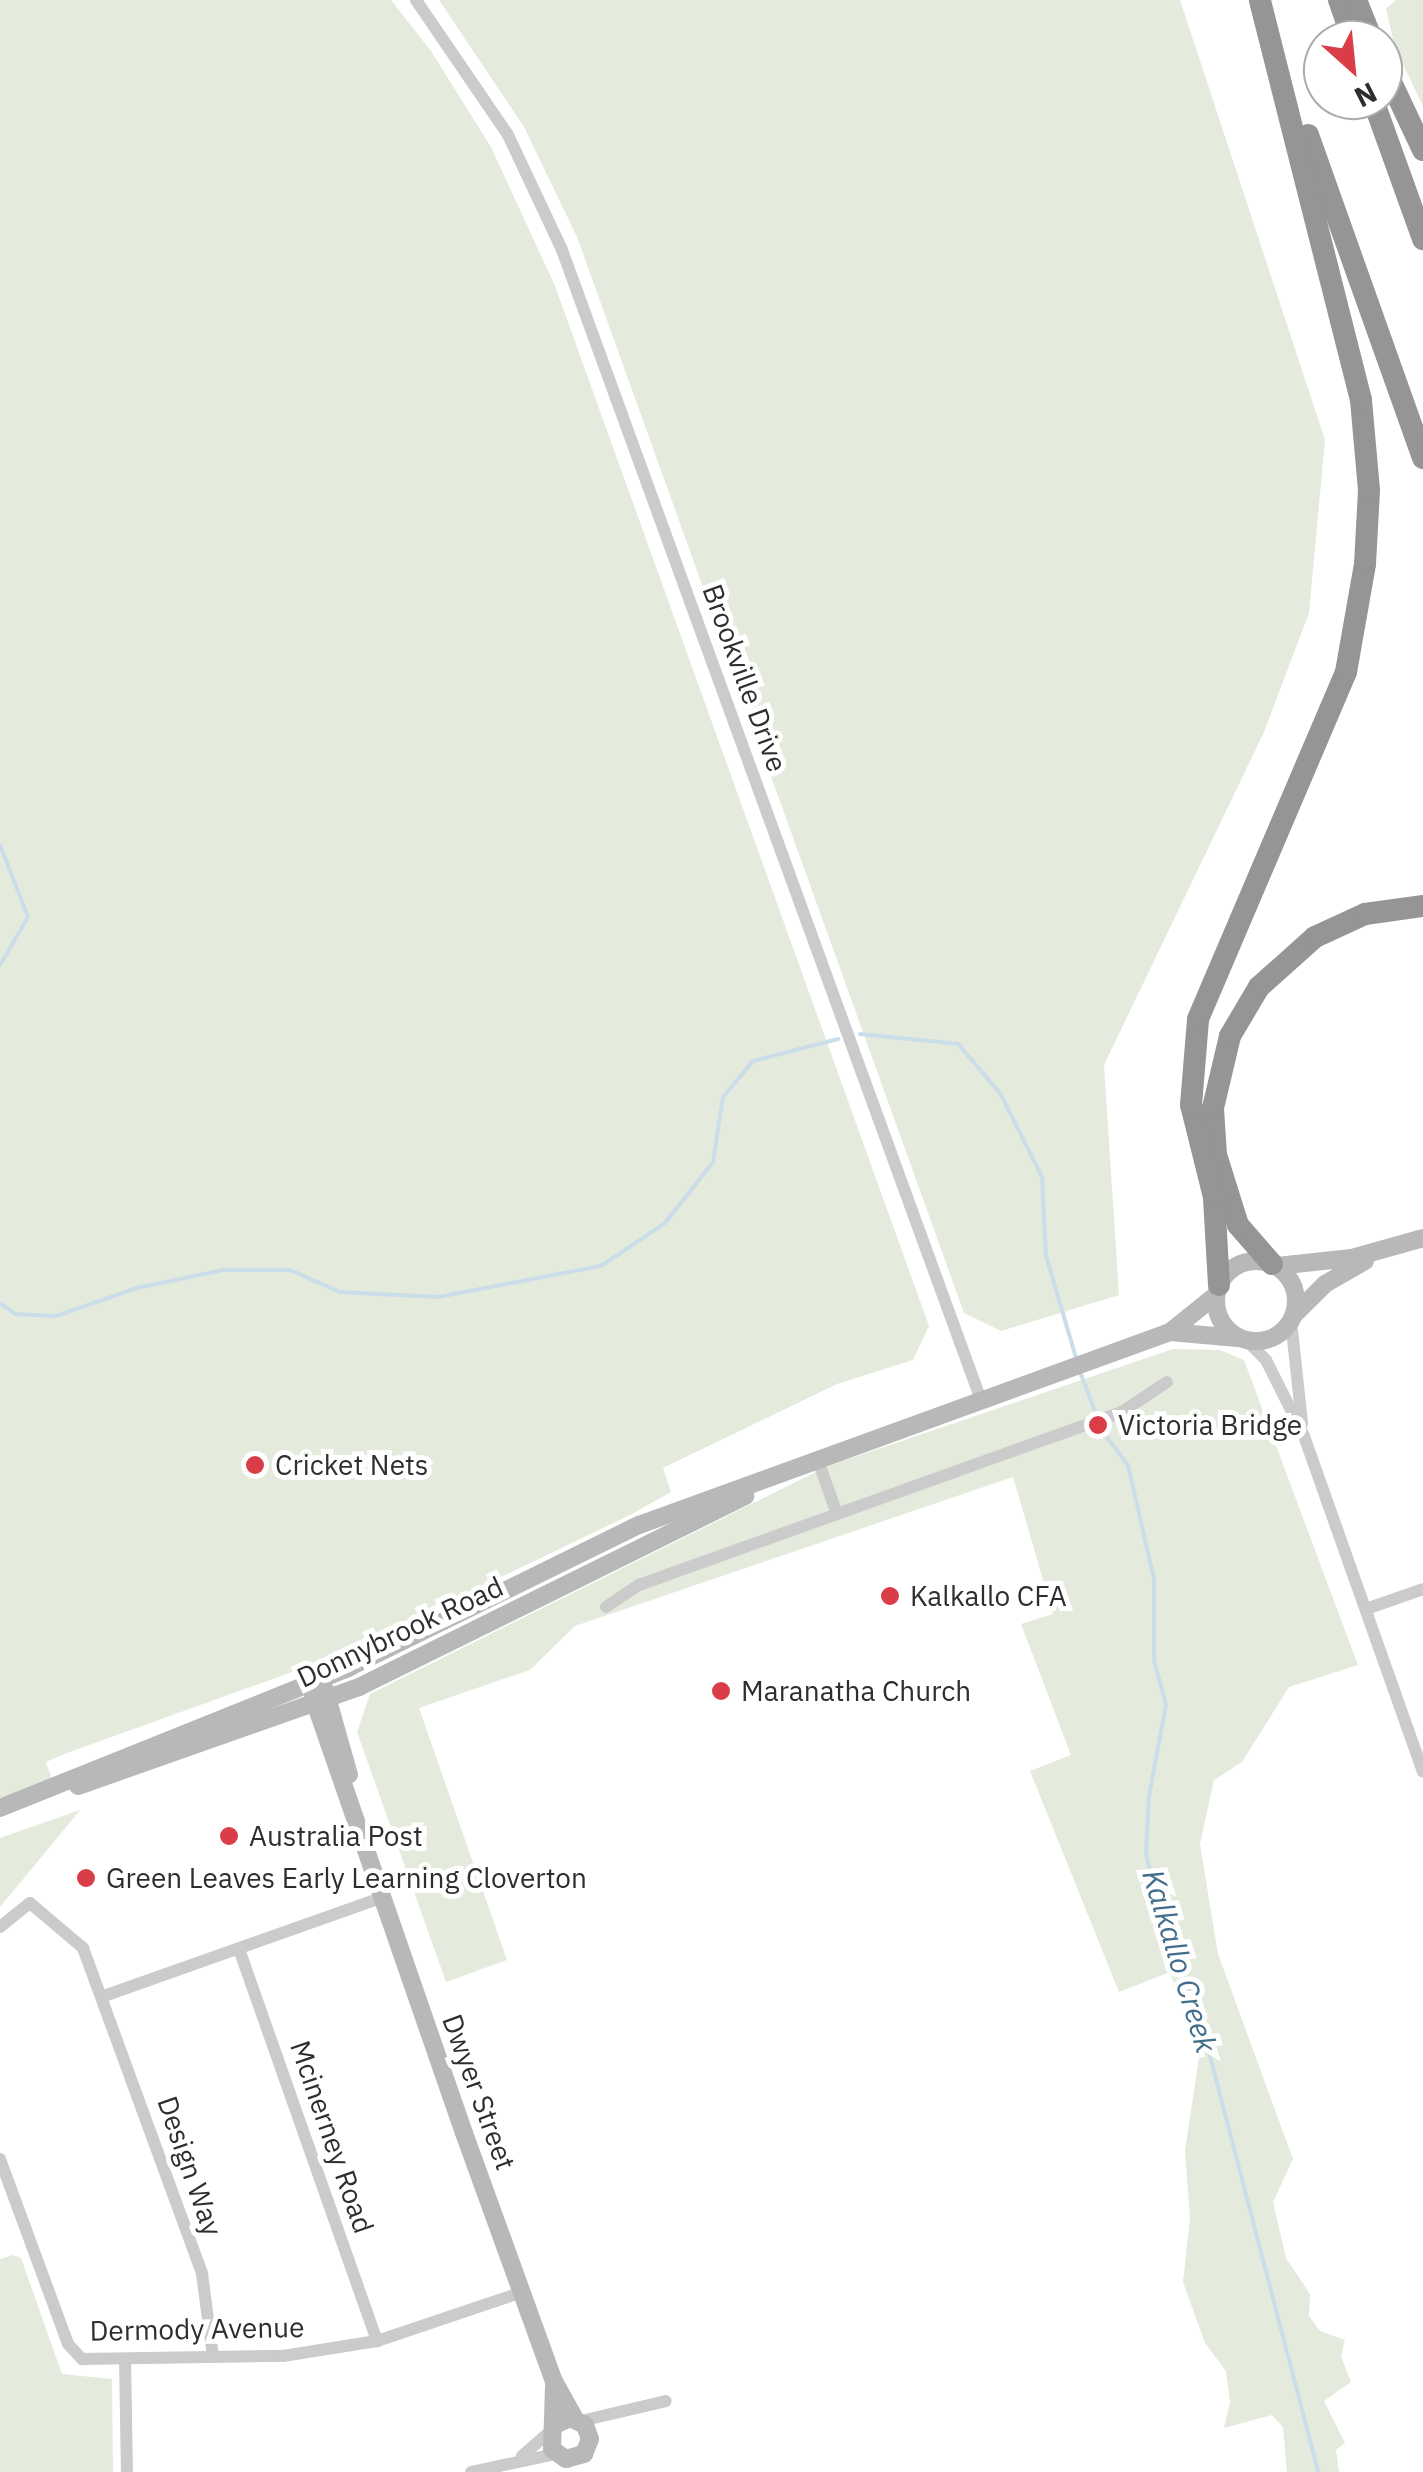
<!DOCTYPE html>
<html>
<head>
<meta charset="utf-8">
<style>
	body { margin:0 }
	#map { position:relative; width:1423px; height:2472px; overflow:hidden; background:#fff; font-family:"IBM Plex Sans",sans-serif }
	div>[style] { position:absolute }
	.green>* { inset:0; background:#e4ebdd }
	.stream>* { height:4px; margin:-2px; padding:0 2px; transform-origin:2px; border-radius:2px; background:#cbdde9 }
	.street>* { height:12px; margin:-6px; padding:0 6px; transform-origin:6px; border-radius:6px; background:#cbcbcb }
	.secondary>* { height:18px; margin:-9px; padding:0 9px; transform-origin:9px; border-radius:9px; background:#b8b8b8 }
	.secondary>.ring { margin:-9px; padding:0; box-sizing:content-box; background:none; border:18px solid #b8b8b8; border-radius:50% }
	.highway>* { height:22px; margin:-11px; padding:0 11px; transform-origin:11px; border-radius:11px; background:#959595 }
	.dots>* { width:28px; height:28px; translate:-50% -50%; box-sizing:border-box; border:5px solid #fff; border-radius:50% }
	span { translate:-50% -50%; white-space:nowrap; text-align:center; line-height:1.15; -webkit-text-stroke:10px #fff; paint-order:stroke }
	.street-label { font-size:28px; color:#2e2e2e }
	.poi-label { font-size:28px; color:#2e2e2e }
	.left { translate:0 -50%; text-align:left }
	.water-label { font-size:30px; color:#426e8b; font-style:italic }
	.north { position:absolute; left:1303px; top:20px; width:100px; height:100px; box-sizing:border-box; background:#fff; border:2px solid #ababab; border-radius:50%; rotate:153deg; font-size:28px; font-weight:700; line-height:40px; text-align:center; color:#2e2e2e }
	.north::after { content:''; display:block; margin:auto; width:35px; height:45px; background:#d93d47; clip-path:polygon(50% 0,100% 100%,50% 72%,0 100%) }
</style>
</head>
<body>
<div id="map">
	<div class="green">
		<div style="clip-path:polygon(0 0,391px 0,431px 51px,491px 147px,555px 286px,929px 1326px,913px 1360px,837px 1384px,663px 1468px,671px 1492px,632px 1514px,337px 1656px,64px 1754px,46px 1762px,52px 1780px,0 1798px)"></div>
		<div style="clip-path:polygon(439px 0,1180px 0,1325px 440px,1309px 613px,1264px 732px,1104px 1065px,1119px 1295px,1001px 1331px,964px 1313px,577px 237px,524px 127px)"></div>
		<div style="clip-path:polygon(1396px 0,1423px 0,1423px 106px,1395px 48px,1386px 9px)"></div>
		<div style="clip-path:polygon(1173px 1349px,1220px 1350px,1244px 1360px,1358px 1665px,1289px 1687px,1242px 1762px,1214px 1780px,1200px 1844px,1218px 1954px,1293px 2159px,1273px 2202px,1286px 2258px,1310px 2294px,1309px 2316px,1320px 2331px,1345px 2340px,1341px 2356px,1351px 2382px,1324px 2401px,1345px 2443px,1336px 2450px,1339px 2472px,1287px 2472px,1283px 2427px,1272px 2415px,1224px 2428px,1230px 2402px,1226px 2371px,1205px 2343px,1183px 2282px,1190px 2218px,1185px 2151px,1199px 2057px,1170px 1972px,1119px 1992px,1030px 1771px,1071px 1755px,1021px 1624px,1053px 1614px,1013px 1477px,575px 1626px,530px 1670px,419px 1708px,507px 1960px,446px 1982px,357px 1732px,370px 1694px,828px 1466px)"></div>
		<div style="clip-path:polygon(80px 1810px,25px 1877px,0 1907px,0 1838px)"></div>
		<div style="clip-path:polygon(13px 2255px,21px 2258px,62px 2374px,112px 2379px,113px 2472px,0 2472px,0 2259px)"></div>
	</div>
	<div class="stream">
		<div style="left:0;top:845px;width:77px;rotate:68.7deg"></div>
		<div style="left:28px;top:917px;width:56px;rotate:120.3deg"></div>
		<div style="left:860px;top:1034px;width:99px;rotate:5.8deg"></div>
		<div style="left:958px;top:1044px;width:65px;rotate:49.4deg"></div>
		<div style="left:1000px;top:1093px;width:94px;rotate:63.4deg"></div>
		<div style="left:1042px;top:1177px;width:79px;rotate:87.1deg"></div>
		<div style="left:1046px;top:1256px;width:106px;rotate:73.6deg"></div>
		<div style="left:0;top:1303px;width:19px;rotate:36deg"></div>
		<div style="left:15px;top:1314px;width:41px;rotate:2.8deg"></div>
		<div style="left:56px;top:1316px;width:86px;rotate:-19.1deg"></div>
		<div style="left:137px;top:1288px;width:88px;rotate:-11.8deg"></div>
		<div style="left:223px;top:1270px;width:67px"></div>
		<div style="left:290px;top:1270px;width:55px;rotate:23.7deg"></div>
		<div style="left:340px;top:1292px;width:98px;rotate:2.9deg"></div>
		<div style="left:438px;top:1297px;width:166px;rotate:-10.8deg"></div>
		<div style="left:601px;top:1266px;width:77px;rotate:-33.9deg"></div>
		<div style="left:665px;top:1223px;width:78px;rotate:-51.8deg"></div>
		<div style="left:713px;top:1162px;width:66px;rotate:-81.3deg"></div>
		<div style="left:723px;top:1097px;width:47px;rotate:-50.2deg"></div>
		<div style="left:753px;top:1061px;width:88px;rotate:-14.5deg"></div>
		<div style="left:1080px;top:1372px;width:64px;rotate:69deg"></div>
		<div style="left:1103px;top:1432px;width:41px;rotate:52.9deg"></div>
		<div style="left:1128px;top:1465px;width:117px;rotate:77.2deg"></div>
		<div style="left:1154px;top:1579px;width:82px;rotate:90deg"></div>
		<div style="left:1154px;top:1661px;width:46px;rotate:74.7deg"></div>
		<div style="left:1166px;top:1705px;width:93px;rotate:100.6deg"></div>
		<div style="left:1149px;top:1796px;width:57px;rotate:93deg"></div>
		<div style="left:1146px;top:1853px;width:35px;rotate:78deg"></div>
		<div style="left:1153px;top:1887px;width:139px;rotate:70.3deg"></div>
		<div style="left:1200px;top:2018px;width:469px;rotate:75.4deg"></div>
	</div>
	<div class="street">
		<div style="left:416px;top:0;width:163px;rotate:55.7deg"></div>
		<div style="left:508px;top:135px;width:127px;rotate:64.8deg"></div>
		<div style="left:562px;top:250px;width:1221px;rotate:69.98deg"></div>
		<div style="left:1291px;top:1321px;width:103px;rotate:83.8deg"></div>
		<div style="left:1246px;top:1340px;width:28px;rotate:45deg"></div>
		<div style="left:1266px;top:1360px;width:85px;rotate:63.4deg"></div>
		<div style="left:1304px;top:1436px;width:356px;rotate:70.5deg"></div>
		<div style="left:817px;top:1458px;width:59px;rotate:70.3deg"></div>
		<div style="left:606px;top:1607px;width:40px;rotate:-34deg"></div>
		<div style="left:639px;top:1585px;width:513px;rotate:-19.71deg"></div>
		<div style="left:1122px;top:1412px;width:54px;rotate:-33.7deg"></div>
		<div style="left:1366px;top:1609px;width:60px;rotate:-19.3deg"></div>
		<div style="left:0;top:1927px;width:38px;rotate:-39deg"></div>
		<div style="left:30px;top:1903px;width:70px;rotate:40.3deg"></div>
		<div style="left:83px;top:1948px;width:347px;rotate:69.9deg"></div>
		<div style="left:202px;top:2274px;width:83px;rotate:82.4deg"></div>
		<div style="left:239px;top:1949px;width:416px;rotate:70.6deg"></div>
		<div style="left:104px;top:1996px;width:296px;rotate:-19.5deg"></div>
		<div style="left:0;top:2159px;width:197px;rotate:69.8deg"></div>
		<div style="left:68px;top:2344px;width:21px;rotate:47deg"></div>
		<div style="left:82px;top:2359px;width:201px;rotate:-0.9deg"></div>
		<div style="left:283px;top:2356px;width:95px;rotate:-9.1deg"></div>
		<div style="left:377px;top:2341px;width:154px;rotate:-18.6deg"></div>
		<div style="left:125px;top:2359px;width:113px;rotate:89deg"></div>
		<div style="left:581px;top:2421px;width:87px;rotate:-13.2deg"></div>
		<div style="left:522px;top:2456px;width:38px;rotate:-41deg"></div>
		<div style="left:471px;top:2472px;width:87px;rotate:-12deg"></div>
	</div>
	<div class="secondary">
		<div class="ring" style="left:1216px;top:1261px;width:62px;height:62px"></div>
		<div style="left:1277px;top:1266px;width:75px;rotate:-6.1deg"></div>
		<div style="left:1352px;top:1258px;width:74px;rotate:-15.7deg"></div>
		<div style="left:1295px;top:1314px;width:42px;rotate:-45deg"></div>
		<div style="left:1325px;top:1284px;width:46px;rotate:-29.9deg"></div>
		<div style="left:1170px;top:1332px;width:68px;rotate:5deg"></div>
		<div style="left:325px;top:1690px;width:88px;rotate:74.2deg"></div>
		<div style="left:313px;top:1697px;width:461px;rotate:70.9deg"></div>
		<div style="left:464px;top:2133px;width:264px;rotate:70.1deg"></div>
		<div style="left:554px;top:2381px;width:43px;rotate:61.1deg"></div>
		<div style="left:78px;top:1786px;width:298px;rotate:-19.4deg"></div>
		<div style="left:359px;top:1687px;width:431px;rotate:-26.3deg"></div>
		<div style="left:0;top:1808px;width:377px;rotate:-21.9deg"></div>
		<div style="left:350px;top:1667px;width:322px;rotate:-26.2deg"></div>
		<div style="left:639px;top:1525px;width:565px;rotate:-19.97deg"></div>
		<div style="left:1170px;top:1332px;width:59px;rotate:-38.8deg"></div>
		<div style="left:554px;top:2386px;width:63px;rotate:91.8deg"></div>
		<div style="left:552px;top:2449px;width:17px;rotate:36deg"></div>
		<div style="left:566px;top:2459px;width:19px;rotate:-16deg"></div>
		<div style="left:584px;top:2454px;width:16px;rotate:-68deg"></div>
		<div style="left:590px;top:2439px;width:15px;rotate:-110deg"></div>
		<div style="left:585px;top:2425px;width:17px;rotate:-155deg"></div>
		<div style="left:570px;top:2418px;width:17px;rotate:155deg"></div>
	</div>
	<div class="highway">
		<div style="left:1339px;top:0;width:42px;rotate:70.7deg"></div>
		<div style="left:1356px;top:0;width:43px;rotate:68.2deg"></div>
		<div style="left:1383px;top:65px;width:94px;rotate:64.8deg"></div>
		<div style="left:1373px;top:100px;width:148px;rotate:70.2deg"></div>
		<div style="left:1308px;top:135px;width:343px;rotate:70.4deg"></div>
		<div style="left:1272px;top:1264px;width:52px;rotate:-131.1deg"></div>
		<div style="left:1238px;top:1225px;width:73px;rotate:-107.4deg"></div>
		<div style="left:1216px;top:1155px;width:47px;rotate:-93.7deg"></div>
		<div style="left:1213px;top:1108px;width:74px;rotate:-76.7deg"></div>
		<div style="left:1230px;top:1036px;width:57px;rotate:-59.4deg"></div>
		<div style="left:1259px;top:987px;width:75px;rotate:-41.8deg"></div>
		<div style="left:1315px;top:937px;width:55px;rotate:-24.7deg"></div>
		<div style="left:1365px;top:914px;width:59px;rotate:-7.9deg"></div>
		<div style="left:1219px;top:1285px;width:88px;rotate:-93.3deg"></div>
		<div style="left:1214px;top:1197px;width:95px;rotate:-104deg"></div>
		<div style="left:1191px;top:1105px;width:86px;rotate:-85.3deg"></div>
		<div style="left:1198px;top:1019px;width:377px;rotate:-66.9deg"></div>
		<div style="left:1346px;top:672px;width:110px;rotate:-80deg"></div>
		<div style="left:1365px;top:564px;width:74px;rotate:-86.9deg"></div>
		<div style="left:1369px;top:490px;width:90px;rotate:-95.1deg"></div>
		<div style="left:1361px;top:400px;width:412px;rotate:-104.2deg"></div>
	</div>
	<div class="dots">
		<div style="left:1098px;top:1425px;background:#d93d47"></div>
		<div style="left:255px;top:1465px;background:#d93d47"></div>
		<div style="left:890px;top:1596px;background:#d93d47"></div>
		<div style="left:721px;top:1691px;background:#d93d47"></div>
		<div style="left:229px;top:1836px;background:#d93d47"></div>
		<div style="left:86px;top:1878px;background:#d93d47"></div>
	</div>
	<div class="street-label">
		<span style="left:745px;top:678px;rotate:70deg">Brookville Drive</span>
		<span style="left:400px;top:1632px;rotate:-25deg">Donnybrook Road</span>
		<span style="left:479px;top:2092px;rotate:70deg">Dwyer Street</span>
		<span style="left:332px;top:2137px;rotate:71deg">Mcinerney Road</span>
		<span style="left:190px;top:2166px;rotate:71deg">Design Way</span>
		<span style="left:197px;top:2329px;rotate:-1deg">Dermody Avenue</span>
	</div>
	<div class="poi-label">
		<span class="left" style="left:1118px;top:1425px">Victoria Bridge</span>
		<span class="left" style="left:275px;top:1465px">Cricket Nets</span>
		<span class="left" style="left:910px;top:1596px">Kalkallo CFA</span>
		<span class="left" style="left:741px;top:1691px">Maranatha Church</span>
		<span class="left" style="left:249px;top:1836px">Australia Post</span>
		<span class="left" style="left:106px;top:1878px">Green Leaves Early Learning Cloverton</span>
	</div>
	<div class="water-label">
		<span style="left:1180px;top:1961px;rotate:73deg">Kalkallo Creek</span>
	</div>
	<div class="north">N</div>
</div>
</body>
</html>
